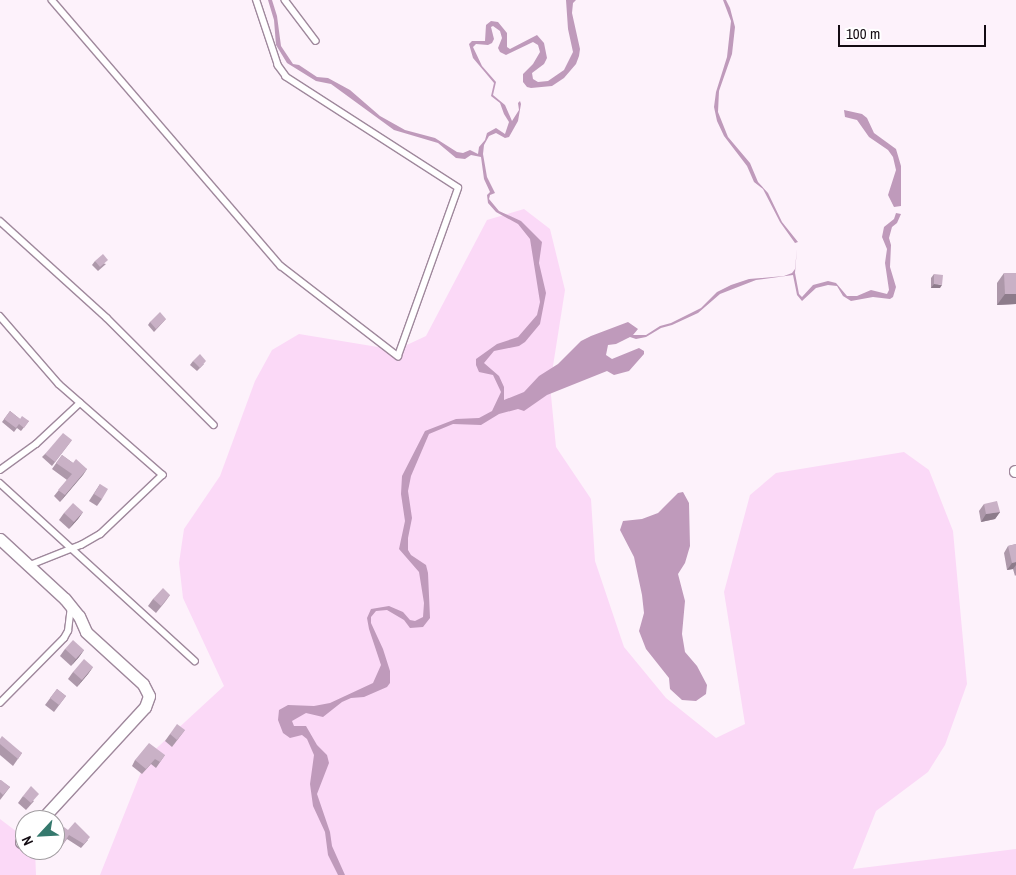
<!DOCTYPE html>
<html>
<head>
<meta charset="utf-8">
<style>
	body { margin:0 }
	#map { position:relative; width:1016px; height:875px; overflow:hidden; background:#fdf2fb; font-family:"Archivo Narrow",sans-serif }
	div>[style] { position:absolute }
	.green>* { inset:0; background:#fbd9f7 }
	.water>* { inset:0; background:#bf9abb }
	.roads { filter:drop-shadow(1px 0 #9f889c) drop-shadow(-1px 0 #9f889c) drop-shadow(0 1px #9f889c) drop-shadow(0 -1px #9f889c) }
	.service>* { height:5.5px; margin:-2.75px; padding:0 2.75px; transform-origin:2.75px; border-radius:2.75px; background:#fff }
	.minor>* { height:11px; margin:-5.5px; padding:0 5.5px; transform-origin:5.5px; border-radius:5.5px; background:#fff }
	.wall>* { inset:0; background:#ad98aa }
	.shaded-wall>* { inset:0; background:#8d7c8b }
	.building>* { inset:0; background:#c9b1c6 }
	span { translate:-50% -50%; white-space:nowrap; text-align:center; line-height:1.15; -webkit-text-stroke:4.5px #fff; paint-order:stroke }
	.north { position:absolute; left:15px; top:810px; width:50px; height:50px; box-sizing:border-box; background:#fff; border:1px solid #a19da0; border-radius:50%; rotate:245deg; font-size:14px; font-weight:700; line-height:20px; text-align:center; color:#130b12 }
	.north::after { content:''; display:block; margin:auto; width:18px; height:22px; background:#35796d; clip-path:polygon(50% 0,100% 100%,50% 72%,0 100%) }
	.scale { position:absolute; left:838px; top:25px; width:148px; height:22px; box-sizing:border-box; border:2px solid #130b12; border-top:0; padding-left:6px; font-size:15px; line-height:18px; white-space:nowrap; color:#130b12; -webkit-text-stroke:4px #fff; paint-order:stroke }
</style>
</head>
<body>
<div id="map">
	<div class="green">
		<div style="clip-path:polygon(524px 209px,550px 229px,565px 290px,550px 385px,556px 447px,591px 499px,595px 561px,624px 647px,666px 698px,716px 738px,745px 724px,724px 592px,750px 495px,776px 473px,904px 452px,929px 470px,953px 531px,967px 684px,945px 745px,928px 772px,876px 811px,853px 869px,1016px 849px,1016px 875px,100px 875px,147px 757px,224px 686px,183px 598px,179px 563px,184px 529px,220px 476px,255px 381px,272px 350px,299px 334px,396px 350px,426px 336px,487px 220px)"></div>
		<div style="clip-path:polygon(0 819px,25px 838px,25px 850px,35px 850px,36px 875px,0 875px)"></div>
	</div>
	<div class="water">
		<div style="clip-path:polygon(268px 0,272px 0,277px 16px,281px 46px,293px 64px,299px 65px,317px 77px,328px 78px,350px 90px,380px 116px,405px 130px,435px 138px,457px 152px,463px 153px,470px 150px,478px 154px,479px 147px,485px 140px,487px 133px,496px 128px,505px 134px,509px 122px,504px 114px,500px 103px,491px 96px,494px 83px,473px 58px,469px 44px,472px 41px,485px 41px,486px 25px,491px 21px,498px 22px,507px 33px,507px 47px,510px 49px,537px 35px,544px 43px,547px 58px,544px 64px,532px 73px,533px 79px,538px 82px,548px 81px,564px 70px,573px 52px,568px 29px,566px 0,576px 0,573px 3px,572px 13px,580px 49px,579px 56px,576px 64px,564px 78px,552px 86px,531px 88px,527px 87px,523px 82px,523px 74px,533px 64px,540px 52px,538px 45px,533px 42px,506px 55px,500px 52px,498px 48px,502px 38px,500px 31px,493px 26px,491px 27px,494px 39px,492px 43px,488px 45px,476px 44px,473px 47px,482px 66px,496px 82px,493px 95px,505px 105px,512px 121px,519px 110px,518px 103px,520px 101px,521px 104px,518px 121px,509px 137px,505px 138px,496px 133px,489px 136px,484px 145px,483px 154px,487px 177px,495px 193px,490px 195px,489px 199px,499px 211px,521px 221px,542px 242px,539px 263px,546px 293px,540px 324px,525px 342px,519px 346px,494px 351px,484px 363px,499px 376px,504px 387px,504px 400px,524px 392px,539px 376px,558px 364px,581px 341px,591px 336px,628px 322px,638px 329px,633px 335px,646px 335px,660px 326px,671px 323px,701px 308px,717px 292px,731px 285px,749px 279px,784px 276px,792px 273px,795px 269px,797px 248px,795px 273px,799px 294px,802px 297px,813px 285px,828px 281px,836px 283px,847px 296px,857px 296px,871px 290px,887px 294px,889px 290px,885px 263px,887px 249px,882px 237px,884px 227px,894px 219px,896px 213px,901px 214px,897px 223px,892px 227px,889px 238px,891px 245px,890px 267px,896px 287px,893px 297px,890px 299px,873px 297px,851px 301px,843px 296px,837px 286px,828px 285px,816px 288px,802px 301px,797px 295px,793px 275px,756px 280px,720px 294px,698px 313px,672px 325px,661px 328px,646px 337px,636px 339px,630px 337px,616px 344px,608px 345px,606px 355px,612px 359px,639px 348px,644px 351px,644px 354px,629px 371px,614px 375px,607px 371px,547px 395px,524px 411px,518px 409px,499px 414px,481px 425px,453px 424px,429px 434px,411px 476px,408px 491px,412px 518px,408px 538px,408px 550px,411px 555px,426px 565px,428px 573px,430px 618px,423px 627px,410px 628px,404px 620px,387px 610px,376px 611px,371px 617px,371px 623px,383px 649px,390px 671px,390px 683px,387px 687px,364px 697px,351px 698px,342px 702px,323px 717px,306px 713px,292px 721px,294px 726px,306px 726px,317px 745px,327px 755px,329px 763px,317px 794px,330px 832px,332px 846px,345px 875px,338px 875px,328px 855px,325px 832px,313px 806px,310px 784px,314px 755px,307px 739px,302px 735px,290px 738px,283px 733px,278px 720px,279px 710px,288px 705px,314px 706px,330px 703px,373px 683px,381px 665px,369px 629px,367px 618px,371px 609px,389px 606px,403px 612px,410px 620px,415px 621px,423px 617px,424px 603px,419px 572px,399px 549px,405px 521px,401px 494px,402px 476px,425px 431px,456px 419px,479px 418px,492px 411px,501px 392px,493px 375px,479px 372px,476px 365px,476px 359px,497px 344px,518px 337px,537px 315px,540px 302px,530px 239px,518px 224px,496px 212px,488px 203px,487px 195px,490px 192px,484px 179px,481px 157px,471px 155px,465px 159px,456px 158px,438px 143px,394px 130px,331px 84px,316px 81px,287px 63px,276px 45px,274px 20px)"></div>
		<div style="clip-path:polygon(723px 0,726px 0,730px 8px,735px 27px,732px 54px,719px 91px,718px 112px,728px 137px,750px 163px,758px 182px,768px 193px,782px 222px,798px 242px,795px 243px,780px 222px,763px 189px,754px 182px,747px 166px,724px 136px,717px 121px,714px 107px,716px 92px,727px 57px,731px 21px)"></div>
		<div style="clip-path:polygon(844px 110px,862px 114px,867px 118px,874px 133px,896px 149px,901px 166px,901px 206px,894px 207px,888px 195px,896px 170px,893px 157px,888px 150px,869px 137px,857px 120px,845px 117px)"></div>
		<div style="clip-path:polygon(683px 492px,689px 503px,690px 546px,685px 563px,678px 574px,685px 601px,682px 634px,685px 652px,697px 666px,707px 685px,706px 694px,696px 701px,682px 700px,670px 689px,669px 678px,646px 649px,639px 631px,644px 613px,642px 595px,634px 557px,620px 530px,623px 521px,642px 519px,658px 513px,678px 493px)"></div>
	</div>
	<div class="roads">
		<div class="service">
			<div style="left:52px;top:0;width:351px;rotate:49.3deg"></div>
			<div style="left:281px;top:266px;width:148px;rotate:37.6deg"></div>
			<div style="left:398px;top:356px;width:178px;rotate:-70.3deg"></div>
			<div style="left:458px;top:188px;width:205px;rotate:-147.2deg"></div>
			<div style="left:286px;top:77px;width:14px;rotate:-126deg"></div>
			<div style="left:278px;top:66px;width:70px;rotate:-108.4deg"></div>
			<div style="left:285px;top:0;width:51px;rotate:52.9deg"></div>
			<div style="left:0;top:221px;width:144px;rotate:42.2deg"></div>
			<div style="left:107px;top:318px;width:151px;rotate:45deg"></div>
			<div style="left:0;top:316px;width:90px;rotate:49.1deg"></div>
			<div style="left:59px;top:384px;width:138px;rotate:41.2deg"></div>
			<div style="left:163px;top:475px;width:86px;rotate:136.4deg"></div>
			<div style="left:101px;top:534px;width:22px;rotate:150deg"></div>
			<div style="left:82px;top:545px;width:57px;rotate:158.4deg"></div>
			<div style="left:0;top:470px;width:44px;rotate:-35.8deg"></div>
			<div style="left:36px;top:444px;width:60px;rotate:-43deg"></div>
			<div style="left:0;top:483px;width:264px;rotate:42.4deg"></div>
			<div style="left:0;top:703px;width:91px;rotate:-45.4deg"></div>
			<div style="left:64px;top:638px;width:8px;rotate:-60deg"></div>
			<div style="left:68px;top:631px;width:23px;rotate:-83deg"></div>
		</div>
		<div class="minor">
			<div style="left:1015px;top:471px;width:1px"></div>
			<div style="left:0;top:539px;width:88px;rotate:42.7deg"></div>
			<div style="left:65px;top:599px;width:22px;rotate:51deg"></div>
			<div style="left:79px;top:616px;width:17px;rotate:66deg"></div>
			<div style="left:86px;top:632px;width:77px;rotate:42.4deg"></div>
			<div style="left:143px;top:684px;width:13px;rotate:63deg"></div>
			<div style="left:149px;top:696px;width:12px;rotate:110deg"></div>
			<div style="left:145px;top:707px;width:154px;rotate:132.6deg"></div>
			<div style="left:21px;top:842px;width:6px;rotate:-51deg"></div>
		</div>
	</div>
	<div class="wall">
		<div style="clip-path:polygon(95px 261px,106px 264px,98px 271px,92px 265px)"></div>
		<div style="clip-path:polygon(1004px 273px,1016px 304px,997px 305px,997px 283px)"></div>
		<div style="clip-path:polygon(934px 274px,940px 288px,931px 288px,931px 278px)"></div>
		<div style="clip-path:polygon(166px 319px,154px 332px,148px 325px,150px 322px)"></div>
		<div style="clip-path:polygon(193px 361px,204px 364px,197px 371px,190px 365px)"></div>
		<div style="clip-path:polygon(10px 411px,20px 419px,29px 421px,21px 431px,17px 428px,14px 432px,2px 422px)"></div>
		<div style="clip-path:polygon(72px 440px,52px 466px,42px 457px,45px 454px)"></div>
		<div style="clip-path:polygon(62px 455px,73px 463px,87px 469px,60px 502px,54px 496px,67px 480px,52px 469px)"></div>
		<div style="clip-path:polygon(100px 484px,102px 499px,97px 506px,89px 501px)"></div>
		<div style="clip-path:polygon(984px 504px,1000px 512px,995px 519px,981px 522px,979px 511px)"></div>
		<div style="clip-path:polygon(83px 512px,78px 519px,69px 529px,59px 520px,64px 513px)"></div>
		<div style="clip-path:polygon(1016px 544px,1016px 575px,1015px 576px,1013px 569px,1007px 570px,1004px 553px,1008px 546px)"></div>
		<div style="clip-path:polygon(170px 595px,165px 602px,156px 613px,148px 606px,153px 599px)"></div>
		<div style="clip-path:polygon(65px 649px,84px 650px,79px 657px,71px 666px,60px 656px)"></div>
		<div style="clip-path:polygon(93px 667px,88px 674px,77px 687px,68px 679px,73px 672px)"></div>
		<div style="clip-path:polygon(57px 689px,66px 696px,54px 712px,45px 705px)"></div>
		<div style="clip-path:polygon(185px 730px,172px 747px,165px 741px,170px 734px)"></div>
		<div style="clip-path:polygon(0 739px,22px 753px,13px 766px,0 755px)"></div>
		<div style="clip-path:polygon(165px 755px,156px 768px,151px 764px,142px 774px,132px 766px,135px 760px)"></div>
		<div style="clip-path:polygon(0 780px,10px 787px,0 800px)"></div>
		<div style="clip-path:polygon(23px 796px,34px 801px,26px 810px,18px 803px)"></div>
		<div style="clip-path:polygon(68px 830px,88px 840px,81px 848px,67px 839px,57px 853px,54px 850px,55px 850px,55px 839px)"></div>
	</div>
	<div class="shaded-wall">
		<div style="clip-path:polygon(934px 284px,942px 285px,940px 288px,931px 288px)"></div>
		<div style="clip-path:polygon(1005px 294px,1016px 294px,1016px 304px,997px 305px)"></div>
		<div style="clip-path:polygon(87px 469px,83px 475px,60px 502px,65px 495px)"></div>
		<div style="clip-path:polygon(83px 512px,78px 519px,69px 529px,74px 522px)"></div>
		<div style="clip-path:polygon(1000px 512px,995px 519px,981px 522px,986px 514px)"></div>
		<div style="clip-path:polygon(1016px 562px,1016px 565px,1013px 569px,1007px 570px,1012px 563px)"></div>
		<div style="clip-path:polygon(84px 650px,79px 657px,71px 666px,76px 659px)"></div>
		<div style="clip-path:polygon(93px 667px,88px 674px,77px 687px,82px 680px)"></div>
	</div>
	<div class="building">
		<div style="clip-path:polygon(103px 254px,108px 260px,100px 267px,95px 261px)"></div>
		<div style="clip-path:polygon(1004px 273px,1016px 273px,1016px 294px,1005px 294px)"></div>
		<div style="clip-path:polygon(934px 274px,943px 275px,942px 285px,934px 284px)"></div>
		<div style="clip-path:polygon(160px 312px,166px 319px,156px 329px,150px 322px)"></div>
		<div style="clip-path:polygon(200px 354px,206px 361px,200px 368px,193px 361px)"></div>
		<div style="clip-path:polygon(10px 411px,20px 419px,22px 416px,29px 421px,24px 428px,19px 424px,16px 428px,4px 419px)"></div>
		<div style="clip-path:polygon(63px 433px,72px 440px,55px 462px,45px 454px)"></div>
		<div style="clip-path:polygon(62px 455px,73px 463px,76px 459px,87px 469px,65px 495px,58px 490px,72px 474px,56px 463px)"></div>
		<div style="clip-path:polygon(100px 484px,108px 489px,102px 499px,94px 494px)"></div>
		<div style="clip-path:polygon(997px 501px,1000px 512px,986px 514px,984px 504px)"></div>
		<div style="clip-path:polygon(73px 503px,83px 512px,74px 522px,64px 513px)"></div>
		<div style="clip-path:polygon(1016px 544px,1016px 562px,1012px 563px,1008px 546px)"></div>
		<div style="clip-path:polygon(163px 588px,170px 595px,161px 606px,153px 599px)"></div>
		<div style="clip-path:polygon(73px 640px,84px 650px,76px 659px,65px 649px)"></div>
		<div style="clip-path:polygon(84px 659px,93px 667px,82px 680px,73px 672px)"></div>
		<div style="clip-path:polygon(57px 689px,66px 696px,59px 705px,50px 698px)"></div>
		<div style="clip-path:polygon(177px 724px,185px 730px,177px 740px,170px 734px)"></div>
		<div style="clip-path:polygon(2px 736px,22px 753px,18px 759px,0 744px,0 739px)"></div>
		<div style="clip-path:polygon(149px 743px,165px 755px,160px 762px,155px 759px,146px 769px,135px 760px)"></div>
		<div style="clip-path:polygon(0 780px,1px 780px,10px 787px,3px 795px,0 792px)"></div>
		<div style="clip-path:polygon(31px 786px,39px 794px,31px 803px,23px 796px)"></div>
		<div style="clip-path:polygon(75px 822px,90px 837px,84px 844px,69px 835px,60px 849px,55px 845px,55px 839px,64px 827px,68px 830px)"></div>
	</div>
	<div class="north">N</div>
	<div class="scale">100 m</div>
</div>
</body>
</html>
